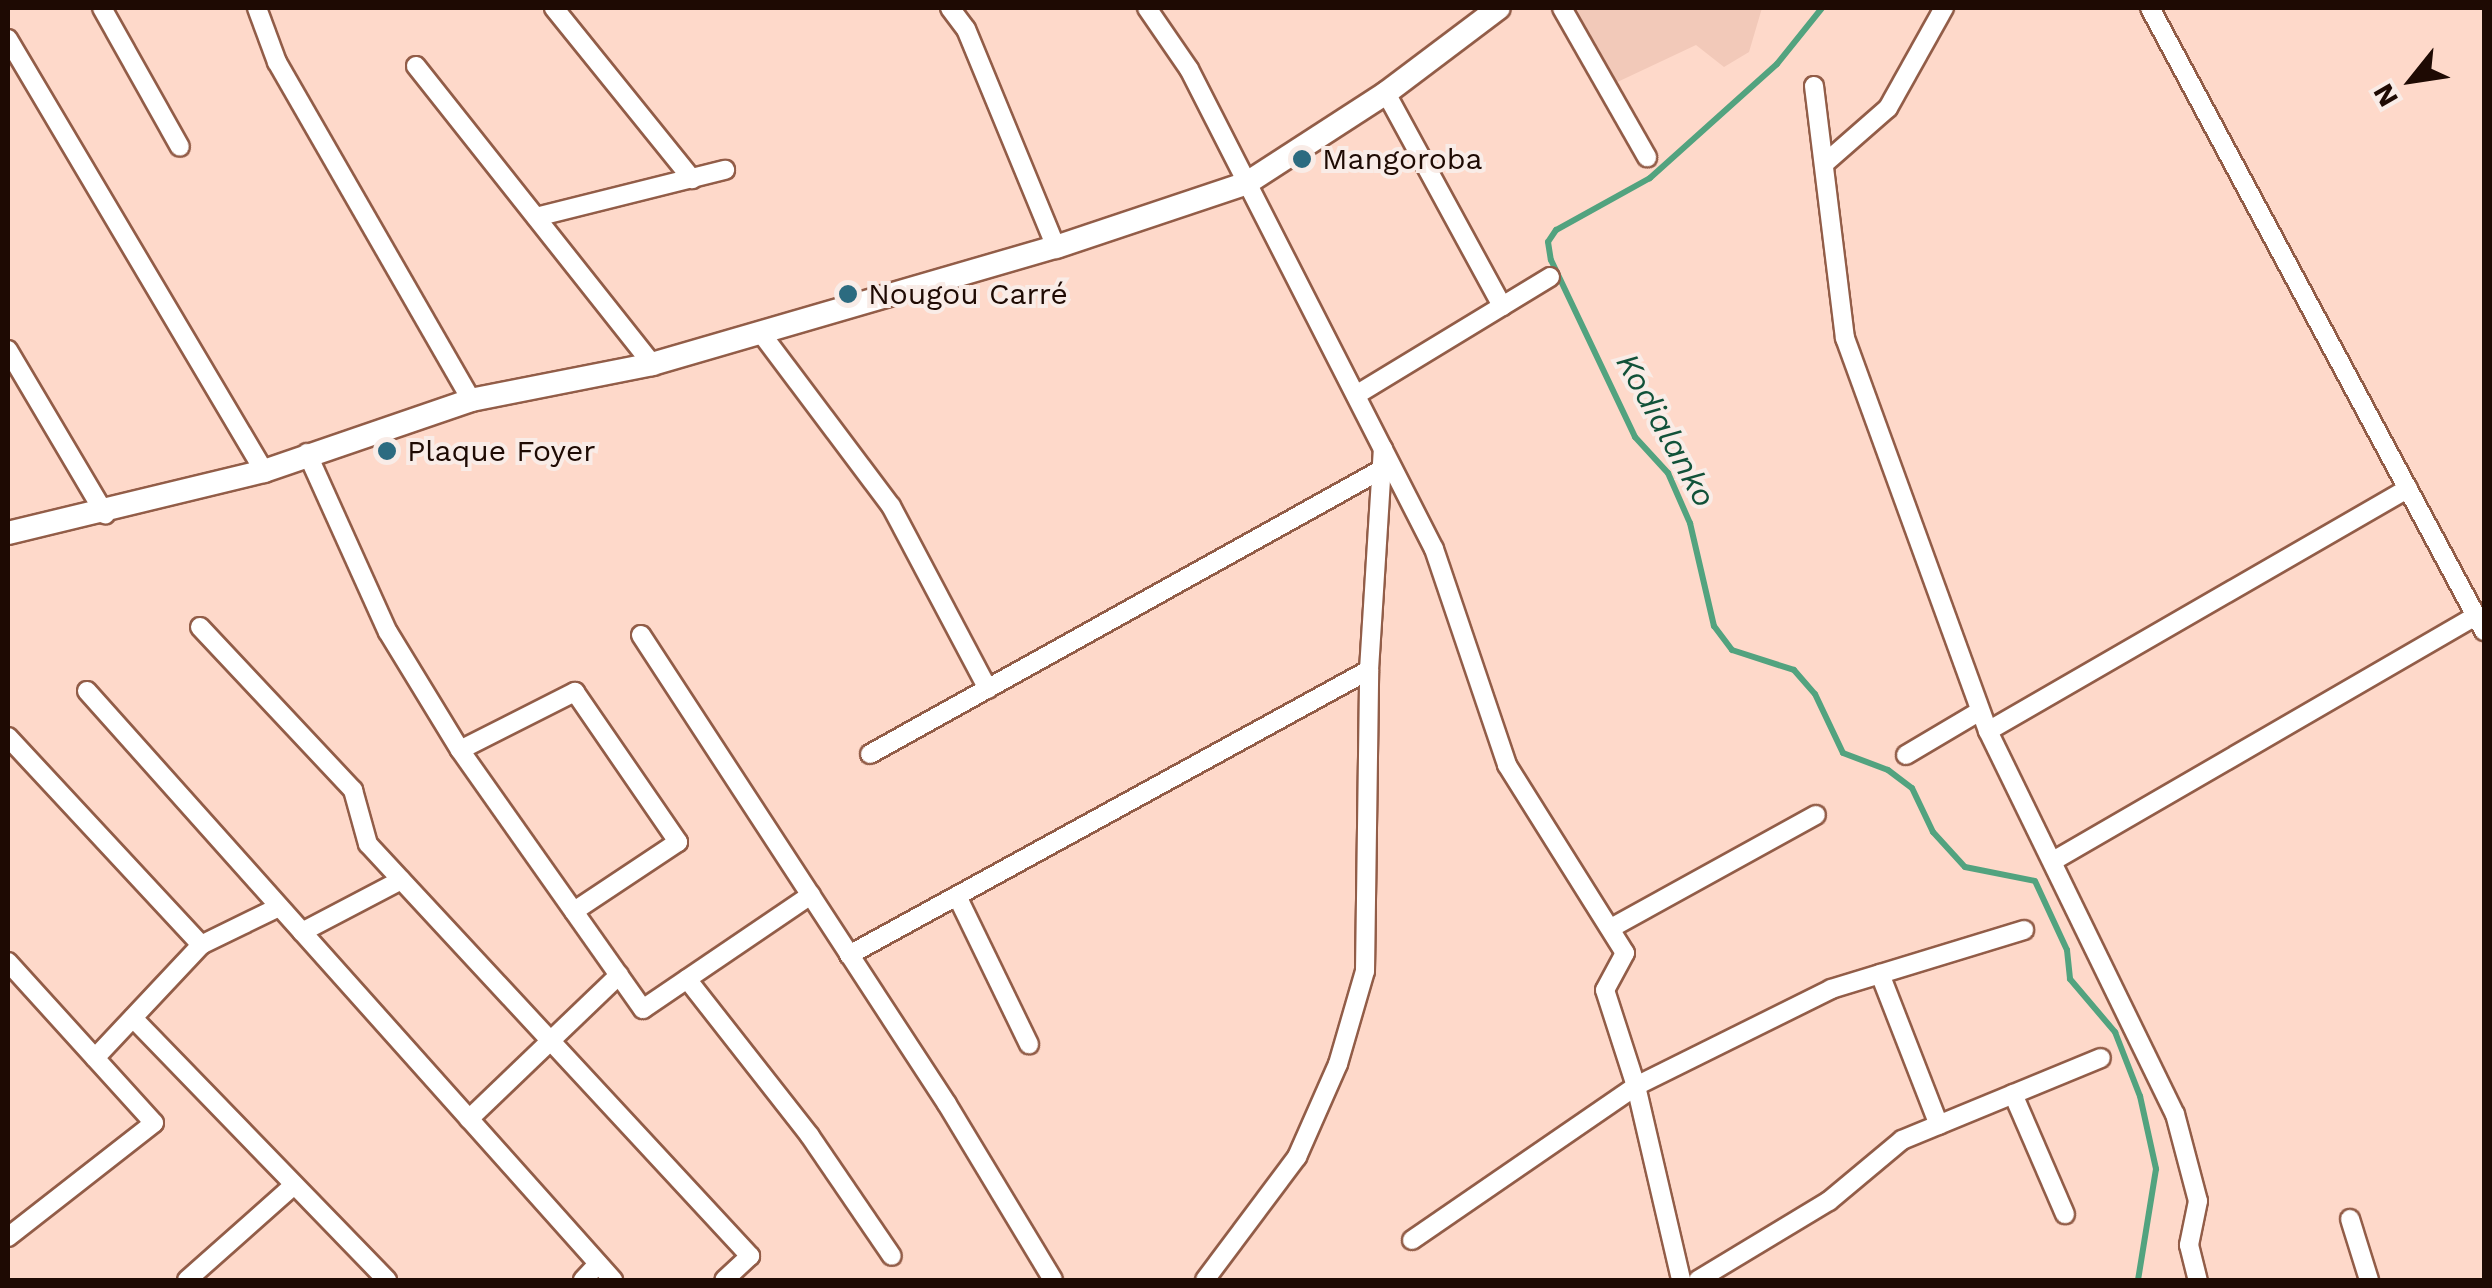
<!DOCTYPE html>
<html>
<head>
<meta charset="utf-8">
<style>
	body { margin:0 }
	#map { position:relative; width:2492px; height:1288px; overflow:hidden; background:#fed9ca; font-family:"Work Sans",sans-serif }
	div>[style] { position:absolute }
	.built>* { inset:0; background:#f2c9b9 }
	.stream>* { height:6px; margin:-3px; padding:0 3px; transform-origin:3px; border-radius:3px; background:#52a37f }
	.roads { filter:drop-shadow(2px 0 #925d48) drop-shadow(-2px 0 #925d48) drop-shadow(0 2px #925d48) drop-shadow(0 -2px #925d48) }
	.minor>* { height:18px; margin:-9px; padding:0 9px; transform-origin:9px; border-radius:9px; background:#fff }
	.tertiary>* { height:22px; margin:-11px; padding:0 11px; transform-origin:11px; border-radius:11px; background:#fff }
	.dots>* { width:28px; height:28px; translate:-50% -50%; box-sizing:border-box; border:5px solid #f9ece7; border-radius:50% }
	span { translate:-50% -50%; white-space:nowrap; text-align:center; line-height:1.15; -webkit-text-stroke:8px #f9ece7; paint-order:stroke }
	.poi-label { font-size:30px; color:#1e0a03 }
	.left { translate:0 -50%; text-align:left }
	.water-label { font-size:32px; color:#115239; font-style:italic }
	.frame { position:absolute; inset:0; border:10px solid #1e0a03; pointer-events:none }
	.north { position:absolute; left:2362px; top:30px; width:100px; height:100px; -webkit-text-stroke:8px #f9ece7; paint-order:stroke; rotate:240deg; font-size:28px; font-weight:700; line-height:40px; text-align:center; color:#1e0a03 }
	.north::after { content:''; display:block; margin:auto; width:35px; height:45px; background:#1e0a03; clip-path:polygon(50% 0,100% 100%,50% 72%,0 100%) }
</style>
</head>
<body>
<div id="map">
	<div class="built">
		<div style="clip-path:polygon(1574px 8px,1762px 8px,1749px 52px,1724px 67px,1696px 45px,1611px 85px)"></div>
	</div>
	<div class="stream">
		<div style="left:1822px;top:8px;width:72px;rotate:128.8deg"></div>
		<div style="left:1777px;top:64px;width:171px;rotate:138.1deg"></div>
		<div style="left:1650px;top:178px;width:107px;rotate:151deg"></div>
		<div style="left:1556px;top:230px;width:14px;rotate:124deg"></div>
		<div style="left:1548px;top:242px;width:18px;rotate:81deg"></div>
		<div style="left:1551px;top:260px;width:196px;rotate:64.6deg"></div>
		<div style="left:1635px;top:437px;width:49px;rotate:47.5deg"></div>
		<div style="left:1668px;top:473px;width:55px;rotate:66.3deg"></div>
		<div style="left:1690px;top:523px;width:106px;rotate:76.9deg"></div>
		<div style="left:1714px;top:626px;width:30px;rotate:53deg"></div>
		<div style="left:1732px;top:650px;width:65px;rotate:17.9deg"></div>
		<div style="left:1794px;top:670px;width:32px;rotate:49deg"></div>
		<div style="left:1815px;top:694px;width:65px;rotate:64.6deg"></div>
		<div style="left:1843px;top:753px;width:48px;rotate:20.7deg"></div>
		<div style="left:1888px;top:770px;width:30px;rotate:37deg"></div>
		<div style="left:1912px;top:788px;width:49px;rotate:64.5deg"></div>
		<div style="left:1933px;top:832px;width:47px;rotate:47.6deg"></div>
		<div style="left:1965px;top:867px;width:71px;rotate:11.3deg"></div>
		<div style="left:2035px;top:881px;width:76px;rotate:65.1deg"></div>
		<div style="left:2067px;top:950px;width:29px;rotate:84deg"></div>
		<div style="left:2070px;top:979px;width:70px;rotate:49.7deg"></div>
		<div style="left:2115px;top:1032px;width:69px;rotate:68.7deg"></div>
		<div style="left:2140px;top:1096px;width:75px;rotate:77.6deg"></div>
		<div style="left:2156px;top:1169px;width:112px;rotate:99.2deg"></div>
	</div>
	<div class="roads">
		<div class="minor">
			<div style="left:102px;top:8px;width:159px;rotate:60.7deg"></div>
			<div style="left:257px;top:8px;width:58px;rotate:69.7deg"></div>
			<div style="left:277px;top:62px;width:390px;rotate:60.1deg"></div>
			<div style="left:554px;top:8px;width:220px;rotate:51.1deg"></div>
			<div style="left:950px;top:8px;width:26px;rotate:53deg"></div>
			<div style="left:966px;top:29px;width:236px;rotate:67.6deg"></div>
			<div style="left:1147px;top:8px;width:74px;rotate:55.5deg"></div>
			<div style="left:1189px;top:69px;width:539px;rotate:62.96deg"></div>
			<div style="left:1434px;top:549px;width:228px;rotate:71.3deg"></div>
			<div style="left:1507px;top:765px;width:222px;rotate:57.9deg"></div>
			<div style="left:1625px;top:953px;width:42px;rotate:118.4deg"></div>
			<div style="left:1605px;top:990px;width:101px;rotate:72.1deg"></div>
			<div style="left:1636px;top:1086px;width:199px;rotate:76.9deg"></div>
			<div style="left:1562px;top:8px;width:172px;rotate:60.3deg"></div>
			<div style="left:2150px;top:8px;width:707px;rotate:61.8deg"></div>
			<div style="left:8px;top:39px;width:502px;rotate:59.35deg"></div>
			<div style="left:416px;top:66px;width:380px;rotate:51.6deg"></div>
			<div style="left:1814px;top:86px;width:254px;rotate:83deg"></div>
			<div style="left:1845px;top:338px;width:418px;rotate:70deg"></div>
			<div style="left:1988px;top:731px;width:426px;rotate:64deg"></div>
			<div style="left:2175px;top:1114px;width:90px;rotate:75.2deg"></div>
			<div style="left:2198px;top:1201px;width:45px;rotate:101.6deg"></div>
			<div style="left:2189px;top:1245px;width:36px;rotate:76deg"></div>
			<div style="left:1386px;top:93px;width:243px;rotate:61.4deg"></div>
			<div style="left:1824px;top:164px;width:85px;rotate:-41.2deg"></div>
			<div style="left:1888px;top:108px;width:115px;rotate:-60.8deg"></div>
			<div style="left:536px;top:217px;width:195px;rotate:-14deg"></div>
			<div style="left:761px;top:333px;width:216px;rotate:53.1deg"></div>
			<div style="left:891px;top:506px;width:207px;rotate:62.1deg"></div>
			<div style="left:8px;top:350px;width:191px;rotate:59.4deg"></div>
			<div style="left:1356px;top:395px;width:227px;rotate:-31.3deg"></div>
			<div style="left:307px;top:453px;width:196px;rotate:65.7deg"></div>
			<div style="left:388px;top:632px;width:138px;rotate:58.6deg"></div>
			<div style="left:460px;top:750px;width:317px;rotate:54.8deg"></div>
			<div style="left:643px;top:1009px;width:203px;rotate:-34.2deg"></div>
			<div style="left:200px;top:627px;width:224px;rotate:46.8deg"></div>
			<div style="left:353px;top:790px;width:56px;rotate:74.5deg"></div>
			<div style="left:368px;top:844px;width:562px;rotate:47.16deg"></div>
			<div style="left:750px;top:1256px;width:35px;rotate:137deg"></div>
			<div style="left:641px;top:635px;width:560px;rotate:56.88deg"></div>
			<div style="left:947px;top:1104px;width:205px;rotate:58.9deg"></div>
			<div style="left:87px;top:691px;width:790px;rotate:48.23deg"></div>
			<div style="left:1988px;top:731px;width:485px;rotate:-30deg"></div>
			<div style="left:8px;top:737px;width:284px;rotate:47.1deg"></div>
			<div style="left:460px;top:750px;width:129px;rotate:-26.8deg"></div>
			<div style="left:575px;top:692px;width:182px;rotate:55.5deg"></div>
			<div style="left:678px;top:842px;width:125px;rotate:146.4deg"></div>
			<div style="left:870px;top:754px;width:580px;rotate:-29.08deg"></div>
			<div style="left:1906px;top:755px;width:86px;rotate:-30.7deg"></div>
			<div style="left:2053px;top:861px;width:489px;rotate:-30.1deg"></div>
			<div style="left:957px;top:896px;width:165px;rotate:64.1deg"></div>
			<div style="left:1611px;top:928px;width:234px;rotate:-28.9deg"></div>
			<div style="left:302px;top:932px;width:112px;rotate:-27.7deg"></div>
			<div style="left:849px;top:955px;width:593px;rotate:-28.73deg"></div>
			<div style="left:8px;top:962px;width:217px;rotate:47.8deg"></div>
			<div style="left:154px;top:1123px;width:185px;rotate:142deg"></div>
			<div style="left:1880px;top:974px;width:162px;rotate:68.7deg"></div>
			<div style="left:687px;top:979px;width:199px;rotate:51.9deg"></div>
			<div style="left:810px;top:1136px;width:145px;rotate:55.7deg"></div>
			<div style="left:133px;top:1018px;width:365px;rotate:45.9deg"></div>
			<div style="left:95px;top:1058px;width:155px;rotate:-46.8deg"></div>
			<div style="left:201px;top:945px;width:87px;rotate:-26deg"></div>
			<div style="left:2013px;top:1094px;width:131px;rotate:66.6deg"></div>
			<div style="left:469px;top:1119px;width:208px;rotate:-43.8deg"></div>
			<div style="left:2350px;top:1219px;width:64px;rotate:72.7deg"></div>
			<div style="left:1412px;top:1240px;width:272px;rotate:-34.5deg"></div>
			<div style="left:1636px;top:1086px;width:218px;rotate:-26.4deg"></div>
			<div style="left:1831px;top:989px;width:202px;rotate:-17deg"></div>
			<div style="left:187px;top:1280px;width:143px;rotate:-41.6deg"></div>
			<div style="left:583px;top:1280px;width:22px;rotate:-47deg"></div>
			<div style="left:1205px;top:1280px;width:154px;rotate:-53.2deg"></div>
			<div style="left:1297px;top:1157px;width:102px;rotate:-66.2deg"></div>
			<div style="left:1338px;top:1064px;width:97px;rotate:-73.8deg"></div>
			<div style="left:1365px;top:971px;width:301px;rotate:-89.2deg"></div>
			<div style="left:1369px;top:670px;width:222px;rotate:-86.4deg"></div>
			<div style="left:1698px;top:1280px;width:153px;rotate:-31.1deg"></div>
			<div style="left:1829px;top:1201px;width:95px;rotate:-39.9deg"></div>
			<div style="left:1902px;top:1140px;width:215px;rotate:-22.4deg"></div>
		</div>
		<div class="tertiary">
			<div style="left:8px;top:533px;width:263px;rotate:-13.6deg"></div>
			<div style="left:264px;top:471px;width:219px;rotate:-18.9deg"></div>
			<div style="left:471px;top:400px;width:185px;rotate:-11.2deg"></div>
			<div style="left:652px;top:364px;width:421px;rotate:-16.2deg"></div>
			<div style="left:1056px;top:247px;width:201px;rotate:-18.5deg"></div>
			<div style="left:1247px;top:183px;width:166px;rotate:-32.9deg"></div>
			<div style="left:1386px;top:93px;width:141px;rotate:-37deg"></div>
		</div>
	</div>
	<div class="dots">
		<div style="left:1302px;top:159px;background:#2c6b80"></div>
		<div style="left:848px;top:294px;background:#2c6b80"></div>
		<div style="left:387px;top:451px;background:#2c6b80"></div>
	</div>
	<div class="poi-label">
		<span class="left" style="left:1322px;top:159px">Mangoroba</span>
		<span class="left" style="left:868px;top:294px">Nougou Carré</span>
		<span class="left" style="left:407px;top:451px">Plaque Foyer</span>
	</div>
	<div class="water-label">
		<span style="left:1666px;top:430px;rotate:61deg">Kodialanko</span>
	</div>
	<div class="frame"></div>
	<div class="north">N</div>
</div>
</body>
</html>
